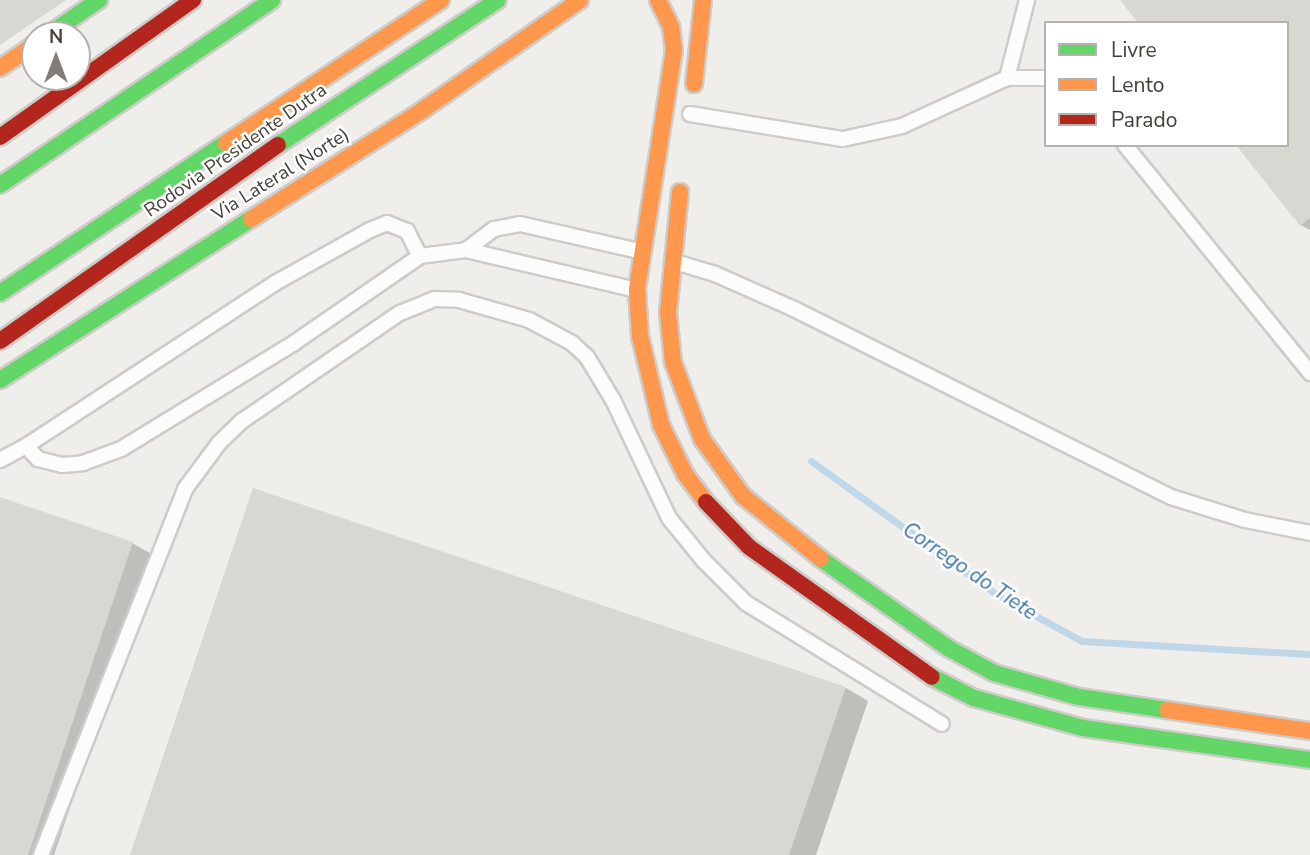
<!DOCTYPE html>
<html>
<head>
<meta charset="utf-8">
<style>
	body { margin:0 }
	#map { position:relative; width:1310px; height:855px; overflow:hidden; background:#f0eeea; font-family:"Nunito Sans",sans-serif }
	div>[style] { position:absolute }
	.shadow>* { inset:0; background:#0003 }
	.stream>* { height:7px; margin:-3.5px; padding:0 3.5px; transform-origin:3.5px; border-radius:3.5px; background:#c0d7e9 }
	.building>* { inset:0; background:#d9d7d2 }
	.roads { filter:drop-shadow(2px 0 #cdccc8) drop-shadow(-2px 0 #cdccc8) drop-shadow(0 2px #cdccc8) drop-shadow(0 -2px #cdccc8) }
	.lane>* { height:14px; margin:-7px; padding:0 7px; transform-origin:7px; border-radius:7px; background:#fdfcfc }
	.fast>* { height:16px; margin:-8px; padding:0 8px; transform-origin:8px; border-radius:8px; background:#63d668 }
	.slow>* { height:16px; margin:-8px; padding:0 8px; transform-origin:8px; border-radius:8px; background:#ff974d }
	.jam>* { height:16px; margin:-8px; padding:0 8px; transform-origin:8px; border-radius:8px; background:#b3261e }
	span { translate:-50% -50%; white-space:nowrap; text-align:center; line-height:1.15; -webkit-text-stroke:5px #fff; paint-order:stroke }
	.street-label { font-size:19px; color:#444037 }
	.water-label { font-size:21px; color:#3d75a4; font-style:italic }
	.legend { position:absolute; left:1044px; top:21px; width:245px; height:126px; box-sizing:border-box; background:#fff; border:2px solid #b4b3af; margin:0; padding:9px 12px; list-style:none; font-size:21px; color:#444037 }
	.legend li { display:flex; align-items:center; gap:14px; height:35px }
	.legend b { width:35px; border:2px solid #b4b3af }
	.north { position:absolute; left:21px; top:21px; width:70px; height:70px; box-sizing:border-box; background:#fff; border:2px solid #b4b3af; border-radius:50%; rotate:0deg; font-size:19px; font-weight:700; line-height:28px; text-align:center; color:#444037 }
	.north::after { content:''; display:block; margin:auto; width:24px; height:32px; background:#807d76; clip-path:polygon(50% 0,100% 100%,50% 72%,0 100%) }
</style>
</head>
<body>
<div id="map">
	<div class="shadow">
		<div style="clip-path:polygon(1123px 0,1310px 0,1310px 230px,1301px 225px,1287px 145px,1287px 23px)"></div>
		<div style="clip-path:polygon(255px 491px,846px 688px,868px 701px,816px 855px,131px 855px)"></div>
		<div style="clip-path:polygon(0 499px,132px 543px,155px 556px,54px 855px,0 855px)"></div>
	</div>
	<div class="stream">
		<div style="left:811px;top:461px;width:231px;rotate:35.7deg"></div>
		<div style="left:999px;top:596px;width:94px;rotate:28.5deg"></div>
		<div style="left:1082px;top:641px;width:228px;rotate:3.3deg"></div>
	</div>
	<div class="building">
		<div style="clip-path:polygon(0 0,66px 0,0 45px)"></div>
		<div style="clip-path:polygon(1120px 0,1310px 0,1310px 218px,1300px 226px,1236px 145px,1287px 145px,1287px 23px,1138px 23px)"></div>
		<div style="clip-path:polygon(253px 488px,846px 687px,789px 855px,130px 855px)"></div>
		<div style="clip-path:polygon(0 497px,133px 542px,28px 855px,0 855px)"></div>
	</div>
	<div class="roads">
		<div class="lane">
			<div style="left:1007px;top:78px;width:81px;rotate:-75.6deg"></div>
			<div style="left:690px;top:114px;width:155px;rotate:9.3deg"></div>
			<div style="left:843px;top:139px;width:60px;rotate:-12.4deg"></div>
			<div style="left:902px;top:126px;width:115px;rotate:-24.6deg"></div>
			<div style="left:1007px;top:78px;width:39px"></div>
			<div style="left:1125px;top:145px;width:294px;rotate:50.9deg"></div>
			<div style="left:466px;top:250px;width:35px;rotate:-37deg"></div>
			<div style="left:494px;top:229px;width:26px;rotate:-11deg"></div>
			<div style="left:520px;top:224px;width:126px;rotate:12.8deg"></div>
			<div style="left:675px;top:262px;width:42px;rotate:16.7deg"></div>
			<div style="left:715px;top:274px;width:86px;rotate:23.9deg"></div>
			<div style="left:794px;top:309px;width:421px;rotate:26.5deg"></div>
			<div style="left:1171px;top:497px;width:77px;rotate:17.3deg"></div>
			<div style="left:1245px;top:520px;width:66px;rotate:11.3deg"></div>
			<div style="left:26px;top:446px;width:298px;rotate:-33.2deg"></div>
			<div style="left:275px;top:283px;width:109px;rotate:-29.2deg"></div>
			<div style="left:370px;top:230px;width:18px;rotate:-22deg"></div>
			<div style="left:387px;top:223px;width:22px;rotate:22deg"></div>
			<div style="left:407px;top:231px;width:28px;rotate:63deg"></div>
			<div style="left:0;top:460px;width:30px;rotate:-28deg"></div>
			<div style="left:26px;top:446px;width:18px;rotate:47deg"></div>
			<div style="left:38px;top:459px;width:25px;rotate:14deg"></div>
			<div style="left:62px;top:465px;width:21px;rotate:-5deg"></div>
			<div style="left:83px;top:463px;width:40px;rotate:-20.2deg"></div>
			<div style="left:121px;top:449px;width:203px;rotate:-31.5deg"></div>
			<div style="left:294px;top:343px;width:153px;rotate:-34.6deg"></div>
			<div style="left:420px;top:256px;width:46px;rotate:-7.4deg"></div>
			<div style="left:466px;top:250px;width:176px;rotate:13.2deg"></div>
			<div style="left:41px;top:855px;width:393px;rotate:-68.5deg"></div>
			<div style="left:185px;top:489px;width:57px;rotate:-53.5deg"></div>
			<div style="left:219px;top:443px;width:32px;rotate:-44deg"></div>
			<div style="left:242px;top:421px;width:191px;rotate:-34.4deg"></div>
			<div style="left:400px;top:313px;width:38px;rotate:-22deg"></div>
			<div style="left:435px;top:299px;width:24px;rotate:2deg"></div>
			<div style="left:459px;top:300px;width:73px;rotate:15.9deg"></div>
			<div style="left:529px;top:320px;width:49px;rotate:28.1deg"></div>
			<div style="left:572px;top:343px;width:21px;rotate:43deg"></div>
			<div style="left:587px;top:357px;width:50px;rotate:58.8deg"></div>
			<div style="left:613px;top:400px;width:131px;rotate:64.6deg"></div>
			<div style="left:669px;top:518px;width:55px;rotate:50.9deg"></div>
			<div style="left:704px;top:561px;width:59px;rotate:45deg"></div>
			<div style="left:746px;top:603px;width:230px;rotate:31.7deg"></div>
		</div>
		<div class="fast">
			<div style="left:48px;top:35px;width:62px;rotate:-34.5deg"></div>
			<div style="left:278px;top:145px;width:263px;rotate:-33.4deg"></div>
			<div style="left:0;top:185px;width:329px;rotate:-34.2deg"></div>
			<div style="left:0;top:293px;width:271px;rotate:-33.6deg"></div>
			<div style="left:0;top:380px;width:298px;rotate:-32.7deg"></div>
			<div style="left:821px;top:559px;width:155px;rotate:35deg"></div>
			<div style="left:948px;top:648px;width:52px;rotate:28.5deg"></div>
			<div style="left:994px;top:673px;width:88px;rotate:15.8deg"></div>
			<div style="left:1079px;top:697px;width:89px;rotate:8.4deg"></div>
			<div style="left:932px;top:677px;width:47px;rotate:26.6deg"></div>
			<div style="left:974px;top:698px;width:113px;rotate:15.4deg"></div>
			<div style="left:1083px;top:728px;width:229px;rotate:8deg"></div>
		</div>
		<div class="slow">
			<div style="left:658px;top:0;width:30px;rotate:64deg"></div>
			<div style="left:671px;top:27px;width:23px;rotate:83deg"></div>
			<div style="left:674px;top:50px;width:243px;rotate:98.8deg"></div>
			<div style="left:637px;top:290px;width:46px;rotate:86.3deg"></div>
			<div style="left:640px;top:336px;width:91px;rotate:76.7deg"></div>
			<div style="left:661px;top:425px;width:55px;rotate:63.9deg"></div>
			<div style="left:685px;top:474px;width:35px;rotate:53deg"></div>
			<div style="left:0;top:68px;width:42px;rotate:-34.4deg"></div>
			<div style="left:694px;top:84px;width:84px;rotate:-83.9deg"></div>
			<div style="left:226px;top:143px;width:258px;rotate:-33.6deg"></div>
			<div style="left:680px;top:192px;width:122px;rotate:95.7deg"></div>
			<div style="left:668px;top:313px;width:49px;rotate:84.2deg"></div>
			<div style="left:673px;top:362px;width:82px;rotate:69.4deg"></div>
			<div style="left:702px;top:439px;width:70px;rotate:54.3deg"></div>
			<div style="left:743px;top:496px;width:100px;rotate:38.9deg"></div>
			<div style="left:251px;top:219px;width:205px;rotate:-32.4deg"></div>
			<div style="left:424px;top:109px;width:190px;rotate:-34.9deg"></div>
			<div style="left:1167px;top:710px;width:145px;rotate:8.4deg"></div>
		</div>
		<div class="jam">
			<div style="left:0;top:137px;width:237px;rotate:-35.4deg"></div>
			<div style="left:0;top:341px;width:340px;rotate:-35.2deg"></div>
			<div style="left:706px;top:502px;width:62px;rotate:46.3deg"></div>
			<div style="left:749px;top:547px;width:224px;rotate:35.4deg"></div>
		</div>
	</div>
	<div class="street-label">
		<span style="left:236px;top:151px;rotate:-35deg">Rodovia Presidente Dutra</span>
		<span style="left:281px;top:175px;rotate:-32deg">Via Lateral (Norte)</span>
	</div>
	<div class="water-label">
		<span style="left:970px;top:571px;rotate:34deg">Corrego do Tiete</span>
	</div>
	<ul class="legend">
	<li><b style="height:9px;background:#63d668"></b>Livre</li>
	<li><b style="height:9px;background:#ff974d"></b>Lento</li>
	<li><b style="height:9px;background:#b3261e"></b>Parado</li>
	</ul>
	<div class="north">N</div>
</div>
</body>
</html>
